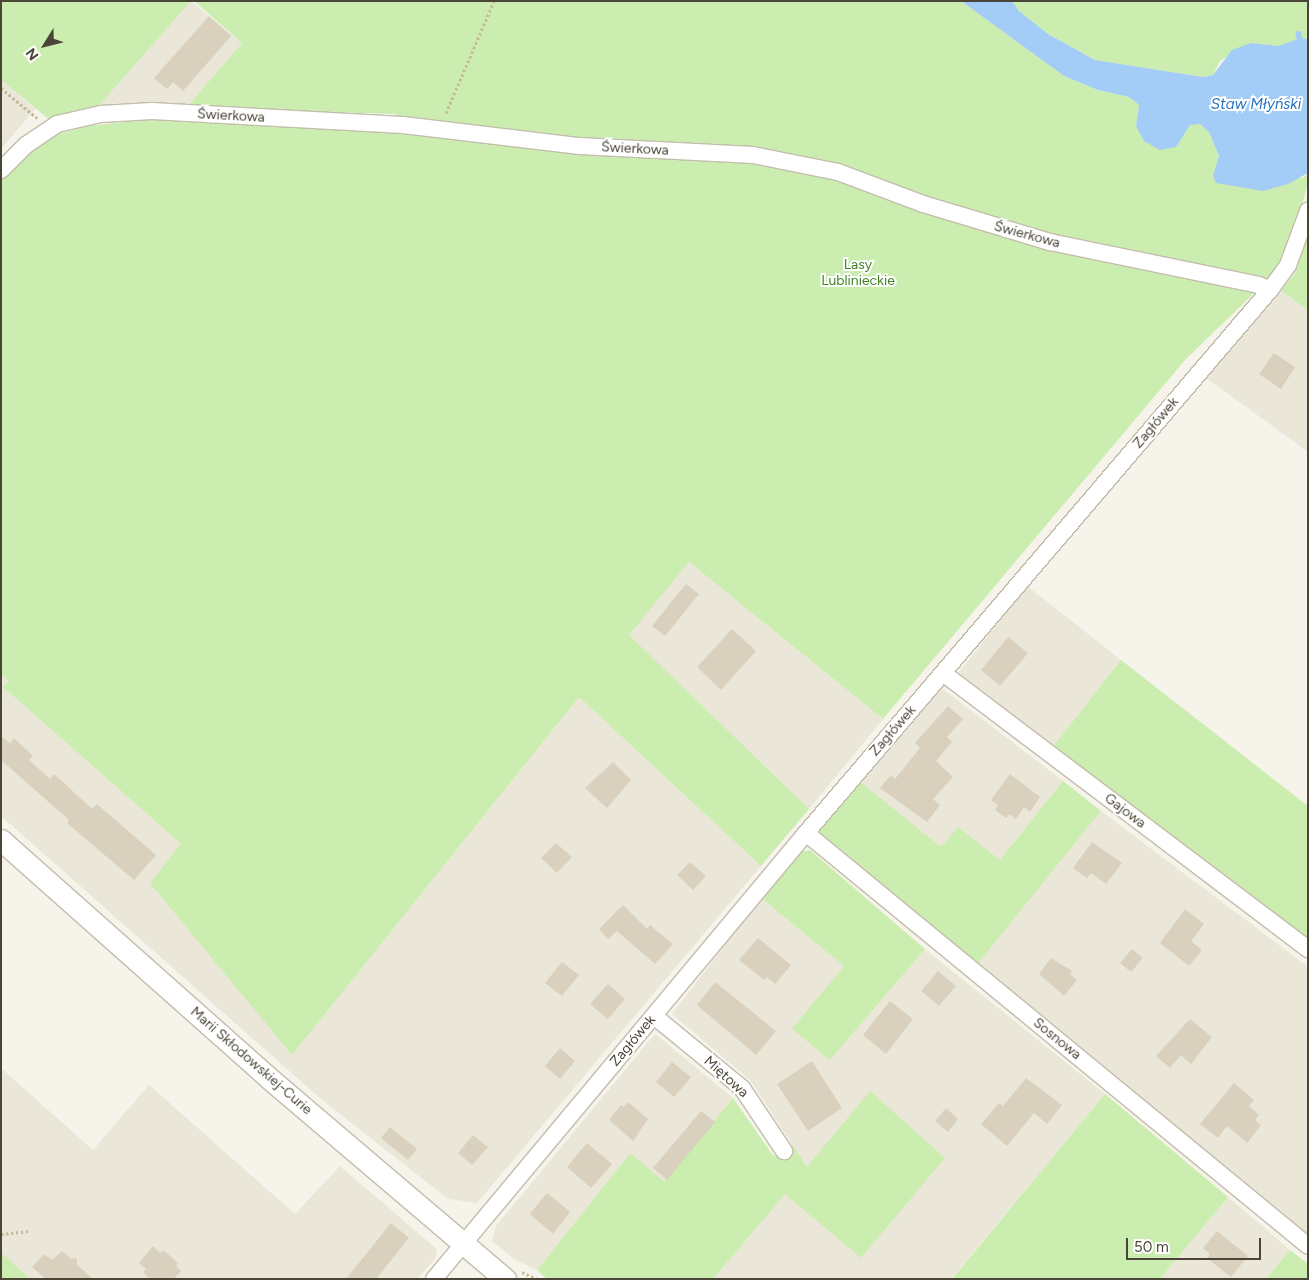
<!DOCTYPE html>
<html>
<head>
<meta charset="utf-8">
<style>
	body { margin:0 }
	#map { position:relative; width:1309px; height:1280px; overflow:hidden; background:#f6f3ea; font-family:Figtree,sans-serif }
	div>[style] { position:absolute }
	.residential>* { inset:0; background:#eae6d8 }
	.green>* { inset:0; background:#ccedb0 }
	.water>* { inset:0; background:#a3cdf6 }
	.stream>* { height:5.5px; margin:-2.75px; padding:0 2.75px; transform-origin:2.75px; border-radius:2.75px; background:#a3cdf6 }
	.building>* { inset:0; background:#d9d1be }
	.path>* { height:3px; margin-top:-1.5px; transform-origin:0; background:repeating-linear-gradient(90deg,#c6ba9c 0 2.5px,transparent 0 5px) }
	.roads { filter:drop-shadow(1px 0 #c3bdac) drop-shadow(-1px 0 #c3bdac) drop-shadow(0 1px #c3bdac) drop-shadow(0 -1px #c3bdac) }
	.minor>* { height:16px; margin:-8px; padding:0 8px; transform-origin:8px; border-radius:8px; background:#fff }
	.tertiary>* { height:21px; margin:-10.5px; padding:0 10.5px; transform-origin:10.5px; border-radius:10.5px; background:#fff }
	span { translate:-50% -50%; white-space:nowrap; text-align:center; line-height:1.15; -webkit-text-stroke:4px #fff; paint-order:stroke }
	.street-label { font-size:14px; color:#4b4537 }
	.park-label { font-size:14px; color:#408325 }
	.water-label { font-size:15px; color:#2772c1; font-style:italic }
	.frame { position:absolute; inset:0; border:2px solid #4b4537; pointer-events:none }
	.north { position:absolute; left:20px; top:20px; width:50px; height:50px; -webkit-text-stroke:4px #fff; paint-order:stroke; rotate:234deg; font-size:14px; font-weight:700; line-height:20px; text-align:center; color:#4b4537 }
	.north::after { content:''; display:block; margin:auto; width:18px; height:22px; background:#4b4537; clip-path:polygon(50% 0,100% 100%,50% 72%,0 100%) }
	.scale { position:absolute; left:1126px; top:1238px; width:135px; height:22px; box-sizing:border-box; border:2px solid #4b4537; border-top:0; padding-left:6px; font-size:15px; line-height:18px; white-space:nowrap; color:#4b4537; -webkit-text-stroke:4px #fff; paint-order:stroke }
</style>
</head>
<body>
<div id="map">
	<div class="residential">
		<div style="clip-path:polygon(191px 1px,242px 43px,186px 108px,97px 108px)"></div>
		<div style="clip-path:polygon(1px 80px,35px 109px,1px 149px)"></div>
		<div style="clip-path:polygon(1281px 291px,1308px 310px,1308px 452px,1205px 377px)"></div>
		<div style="clip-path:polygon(689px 562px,883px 719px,809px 809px,628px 635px)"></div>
		<div style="clip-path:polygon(1027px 586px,1121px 660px,1052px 748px,956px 676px)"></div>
		<div style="clip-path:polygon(1px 674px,10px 681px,4px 688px,182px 845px,292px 1055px,579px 697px,761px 866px,477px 1203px,448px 1199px,321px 1099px,1px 816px)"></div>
		<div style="clip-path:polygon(940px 687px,1063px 781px,1000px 860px,958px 827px,941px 848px,858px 780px)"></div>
		<div style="clip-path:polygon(1101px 811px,1308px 967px,1308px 1236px,976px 966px)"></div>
		<div style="clip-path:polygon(761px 898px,844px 966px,793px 1029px,830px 1060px,925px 949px,1105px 1094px,951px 1279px,713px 1279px,807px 1167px,750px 1080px,672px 1014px)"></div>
		<div style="clip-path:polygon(655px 1034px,733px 1098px,665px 1182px,629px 1154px,537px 1270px,516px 1260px,492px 1241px,496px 1226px)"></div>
		<div style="clip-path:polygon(1px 1068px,93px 1150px,149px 1085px,295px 1214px,340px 1166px,437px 1249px,435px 1259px,417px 1279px,30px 1279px,1px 1252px)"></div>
		<div style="clip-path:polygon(1228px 1197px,1290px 1250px,1266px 1279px,1160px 1279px)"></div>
	</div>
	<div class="green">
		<div style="clip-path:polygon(1px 1px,191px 1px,97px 108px,51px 121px,1px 80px)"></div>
		<div style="clip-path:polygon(194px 1px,961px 1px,1064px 76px,1098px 90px,1129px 97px,1139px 105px,1136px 126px,1200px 124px,1209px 132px,1219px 156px,1214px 176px,1303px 178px,1308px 173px,1308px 183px,1290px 250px,1279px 269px,1186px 359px,883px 719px,689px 562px,629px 635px,809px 809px,761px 866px,579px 697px,292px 1055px,150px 883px,181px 844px,3px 687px,9px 681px,1px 674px,1px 180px,17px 161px,36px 148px,58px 134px,89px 126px,151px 119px,383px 132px,397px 114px,186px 108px,242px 43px)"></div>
		<div style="clip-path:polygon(1012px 1px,1308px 1px,1308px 39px,1300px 38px,1279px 46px,1251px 43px,1220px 61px,1213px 75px,1203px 77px,1095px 60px,1048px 34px,1019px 11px)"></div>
		<div style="clip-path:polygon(1308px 236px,1308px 310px,1281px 291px,1295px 273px)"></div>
		<div style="clip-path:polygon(1121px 660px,1308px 806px,1308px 943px,1052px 748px)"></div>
		<div style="clip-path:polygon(858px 780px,941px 847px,958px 827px,1000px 860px,1063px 781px,1101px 811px,976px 966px,821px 838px,819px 826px)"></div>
		<div style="clip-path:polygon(810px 850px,925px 949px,830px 1060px,792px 1029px,844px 966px,761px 898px,796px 853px)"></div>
		<div style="clip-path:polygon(870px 1091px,945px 1158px,861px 1258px,785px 1194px,713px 1279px,547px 1279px,537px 1270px,630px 1153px,665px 1182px,733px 1098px,772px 1154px,781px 1159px,793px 1145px,807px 1167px)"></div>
		<div style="clip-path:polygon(1105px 1094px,1228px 1197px,1160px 1279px,952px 1279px)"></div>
		<div style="clip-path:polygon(1290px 1250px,1308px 1264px,1308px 1279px,1266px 1279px)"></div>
		<div style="clip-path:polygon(1px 1252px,30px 1279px,1px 1279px)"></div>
	</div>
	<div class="water">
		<div style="clip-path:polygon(961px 1px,1012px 1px,1019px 11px,1048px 34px,1095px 60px,1203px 77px,1213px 75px,1232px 50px,1251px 43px,1279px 46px,1300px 38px,1308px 39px,1308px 173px,1288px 184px,1263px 191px,1216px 183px,1213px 176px,1219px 156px,1209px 132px,1200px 124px,1190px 125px,1176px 147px,1160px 150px,1144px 141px,1136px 126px,1139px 105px,1129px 97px,1098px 90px,1064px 76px)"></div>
	</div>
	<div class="stream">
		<div style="left:1299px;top:34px;width:4px;rotate:76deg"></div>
	</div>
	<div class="building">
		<div style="clip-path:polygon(209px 16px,231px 36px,183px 91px,173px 82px,167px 89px,154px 78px)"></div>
		<div style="clip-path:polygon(1274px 353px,1295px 367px,1281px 389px,1259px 374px)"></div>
		<div style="clip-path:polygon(686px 584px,699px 594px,665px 636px,652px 626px)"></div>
		<div style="clip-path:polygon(732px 629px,756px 651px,721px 690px,697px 667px)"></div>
		<div style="clip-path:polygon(1008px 637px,1028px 653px,1000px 686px,981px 670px)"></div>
		<div style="clip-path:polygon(948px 706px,963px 719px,947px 737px,952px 742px,936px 761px,953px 777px,933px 799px,940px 805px,927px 822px,880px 788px,891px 775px,895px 779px,920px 748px,915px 743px)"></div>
		<div style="clip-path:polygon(1px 736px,10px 743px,14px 738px,33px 756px,29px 760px,50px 779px,54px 774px,92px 809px,97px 804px,156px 855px,134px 880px,67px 823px,69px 820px,1px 760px)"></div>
		<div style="clip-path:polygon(613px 762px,631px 780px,607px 808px,585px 788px)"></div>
		<div style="clip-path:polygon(1010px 774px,1040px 797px,1030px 812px,1024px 807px,1016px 819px,1010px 814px,1006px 818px,995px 810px,998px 805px,991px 800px)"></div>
		<div style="clip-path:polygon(1092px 842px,1122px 863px,1106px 884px,1091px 873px,1087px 878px,1073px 868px)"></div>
		<div style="clip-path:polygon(556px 843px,572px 857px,557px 873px,541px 858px)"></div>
		<div style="clip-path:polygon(690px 862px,706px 876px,693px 890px,677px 875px)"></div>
		<div style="clip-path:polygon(623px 905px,647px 929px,650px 925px,673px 944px,655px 964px,617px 931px,608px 939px,599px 929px)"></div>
		<div style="clip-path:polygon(1185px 909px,1204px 924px,1191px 941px,1202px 950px,1189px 966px,1160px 943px)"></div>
		<div style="clip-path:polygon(758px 938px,791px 965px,775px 984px,767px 977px,764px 980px,739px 960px)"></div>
		<div style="clip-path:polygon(1132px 949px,1143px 958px,1131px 972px,1120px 963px)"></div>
		<div style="clip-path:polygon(1051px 958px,1072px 971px,1070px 974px,1077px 980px,1064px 996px,1039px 974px)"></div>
		<div style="clip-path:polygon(562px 962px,579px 975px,562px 996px,545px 983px)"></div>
		<div style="clip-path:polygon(938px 971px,956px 986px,939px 1006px,921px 991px)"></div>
		<div style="clip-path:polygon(715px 982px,776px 1031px,756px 1055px,697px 1005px)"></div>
		<div style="clip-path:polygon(608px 984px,625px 999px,608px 1019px,590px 1004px)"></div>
		<div style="clip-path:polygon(890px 1001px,913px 1019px,886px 1054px,863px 1035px)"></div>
		<div style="clip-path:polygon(1190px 1019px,1212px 1037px,1191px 1064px,1181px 1055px,1170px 1068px,1156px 1056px)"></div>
		<div style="clip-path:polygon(560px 1048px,575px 1061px,560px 1079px,545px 1066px)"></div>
		<div style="clip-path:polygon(812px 1061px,842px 1108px,808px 1131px,777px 1084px)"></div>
		<div style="clip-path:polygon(672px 1062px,691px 1077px,674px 1097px,656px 1082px)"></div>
		<div style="clip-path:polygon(1026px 1078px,1062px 1105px,1047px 1124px,1034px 1113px,1007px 1146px,981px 1124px,999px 1103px,1003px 1106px)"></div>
		<div style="clip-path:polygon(1234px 1083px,1254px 1100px,1249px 1106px,1259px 1115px,1255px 1120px,1261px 1125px,1247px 1143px,1227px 1126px,1218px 1138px,1200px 1124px)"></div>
		<div style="clip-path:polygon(628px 1102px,648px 1119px,633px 1141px,609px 1120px,621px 1105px,624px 1107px)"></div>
		<div style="clip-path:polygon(946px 1108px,958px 1119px,948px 1132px,935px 1121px)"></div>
		<div style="clip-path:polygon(701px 1111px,715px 1122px,667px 1180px,653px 1168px)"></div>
		<div style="clip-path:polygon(390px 1127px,417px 1149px,408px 1160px,381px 1138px)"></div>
		<div style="clip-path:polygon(473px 1135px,488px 1147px,472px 1165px,458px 1153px)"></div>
		<div style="clip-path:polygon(587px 1143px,612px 1164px,591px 1188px,567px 1167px)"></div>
		<div style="clip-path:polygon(547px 1193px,570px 1212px,553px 1234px,530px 1214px)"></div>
		<div style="clip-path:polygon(391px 1223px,409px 1238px,376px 1279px,346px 1279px)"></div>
		<div style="clip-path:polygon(1217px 1231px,1248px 1256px,1231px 1277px,1207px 1258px,1210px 1254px,1203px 1248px)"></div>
		<div style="clip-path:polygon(153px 1246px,160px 1253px,163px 1250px,178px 1263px,176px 1266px,181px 1271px,174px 1279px,150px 1279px,143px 1272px,146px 1269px,139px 1263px)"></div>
		<div style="clip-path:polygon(62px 1251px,71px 1259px,77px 1258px,77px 1265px,93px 1279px,46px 1279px,32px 1267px,44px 1254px,52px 1260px)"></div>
	</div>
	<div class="path">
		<div style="left:1px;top:88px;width:47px;rotate:39.8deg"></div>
		<div style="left:446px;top:113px;width:122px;rotate:-66.8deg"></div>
		<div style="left:1px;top:1234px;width:30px;rotate:-6deg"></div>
		<div style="left:522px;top:1272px;width:17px;rotate:25deg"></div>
	</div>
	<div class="roads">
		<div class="minor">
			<div style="left:1px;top:170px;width:35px;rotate:-45deg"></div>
			<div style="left:26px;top:145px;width:37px;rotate:-34deg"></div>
			<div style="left:57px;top:124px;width:45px;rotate:-12.8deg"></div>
			<div style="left:101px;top:114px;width:51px;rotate:-3.4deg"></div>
			<div style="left:152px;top:111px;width:251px;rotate:3.2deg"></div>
			<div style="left:403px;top:125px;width:178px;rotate:6.8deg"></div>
			<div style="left:580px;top:146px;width:173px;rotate:3deg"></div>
			<div style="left:753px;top:155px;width:87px;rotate:11.3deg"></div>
			<div style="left:838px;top:172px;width:91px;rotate:20.6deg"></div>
			<div style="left:923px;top:204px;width:133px;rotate:16.7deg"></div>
			<div style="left:1050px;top:242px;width:213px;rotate:11.6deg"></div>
			<div style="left:1259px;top:285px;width:12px;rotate:24deg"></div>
			<div style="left:943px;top:673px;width:458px;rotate:37.1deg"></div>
			<div style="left:806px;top:833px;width:650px;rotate:39.44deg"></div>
			<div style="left:654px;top:1016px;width:114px;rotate:39.3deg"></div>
			<div style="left:742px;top:1088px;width:76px;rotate:56.3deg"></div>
			<div style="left:434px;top:1279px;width:581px;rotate:-50.17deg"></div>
			<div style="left:806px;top:833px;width:714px;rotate:-49.49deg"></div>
			<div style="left:1270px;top:290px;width:31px;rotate:-54deg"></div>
			<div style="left:1288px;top:265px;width:58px;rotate:-69.7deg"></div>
		</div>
		<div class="tertiary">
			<div style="left:1px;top:840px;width:360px;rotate:41.6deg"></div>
			<div style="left:270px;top:1079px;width:309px;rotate:40.4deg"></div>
		</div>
	</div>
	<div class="street-label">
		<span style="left:231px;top:116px;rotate:3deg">Świerkowa</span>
		<span style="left:635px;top:149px;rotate:3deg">Świerkowa</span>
		<span style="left:1027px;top:235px;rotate:15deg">Świerkowa</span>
		<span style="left:1156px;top:423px;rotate:-50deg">Zagłówek</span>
		<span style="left:893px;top:731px;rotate:-49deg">Zagłówek</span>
		<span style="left:1125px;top:811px;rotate:37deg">Gajowa</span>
		<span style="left:1057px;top:1039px;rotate:39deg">Sosnowa</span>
		<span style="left:633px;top:1041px;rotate:-50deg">Zagłówek</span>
		<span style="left:251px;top:1061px;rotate:41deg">Marii Skłodowskiej-Curie</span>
		<span style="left:726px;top:1077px;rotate:42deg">Miętowa</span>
	</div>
	<div class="park-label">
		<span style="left:858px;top:273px">Lasy<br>Lublinieckie</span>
	</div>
	<div class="water-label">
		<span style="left:1256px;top:105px">Staw Młyński</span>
	</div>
	<div class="frame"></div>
	<div class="north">N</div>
	<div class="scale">50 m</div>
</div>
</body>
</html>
